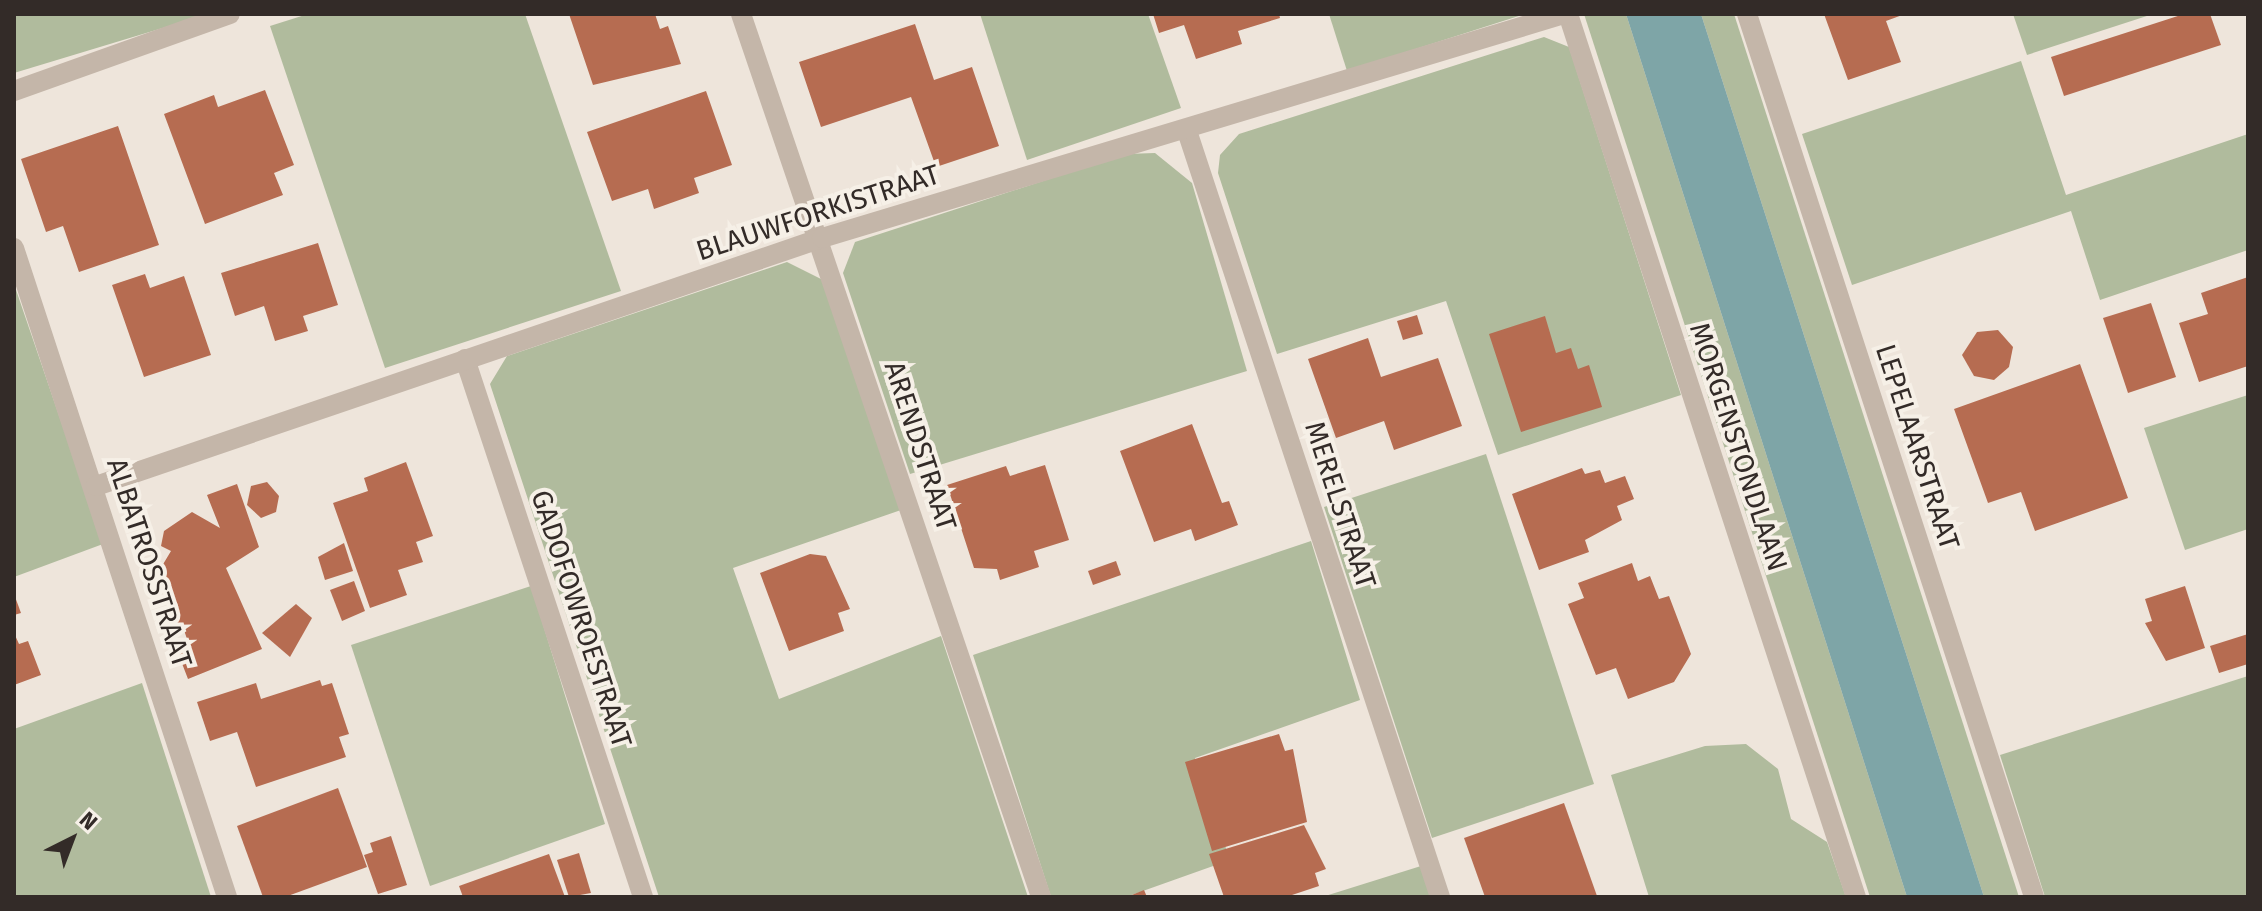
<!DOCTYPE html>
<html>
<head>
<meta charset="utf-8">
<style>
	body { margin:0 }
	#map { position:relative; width:2262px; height:911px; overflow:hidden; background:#eee5db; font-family:"Fira Sans",sans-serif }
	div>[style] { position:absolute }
	.green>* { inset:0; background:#b0bb9d }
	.water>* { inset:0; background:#7ea5a7 }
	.building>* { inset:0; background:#b66c51 }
	.street>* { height:20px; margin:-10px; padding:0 10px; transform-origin:10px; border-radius:10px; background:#c4b6a9 }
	span { translate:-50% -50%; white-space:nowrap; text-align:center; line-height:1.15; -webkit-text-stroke:8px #f6f0e7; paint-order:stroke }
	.street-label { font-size:28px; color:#332b28 }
	.frame { position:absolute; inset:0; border:16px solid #332b28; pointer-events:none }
	.north { position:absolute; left:32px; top:799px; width:80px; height:80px; -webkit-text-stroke:6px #f6f0e7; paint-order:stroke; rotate:42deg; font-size:22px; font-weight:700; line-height:32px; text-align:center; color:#332b28 }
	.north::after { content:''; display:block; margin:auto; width:28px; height:36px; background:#332b28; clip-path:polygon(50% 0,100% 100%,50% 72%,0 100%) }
</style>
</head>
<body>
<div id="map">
	<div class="green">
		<div style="clip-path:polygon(14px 14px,209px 14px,14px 73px)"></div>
		<div style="clip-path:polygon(308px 14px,525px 14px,621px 291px,385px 368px,270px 26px)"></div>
		<div style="clip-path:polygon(980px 14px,1148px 14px,1181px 108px,1027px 160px)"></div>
		<div style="clip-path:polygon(1329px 14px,1525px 14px,1347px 71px)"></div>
		<div style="clip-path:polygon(1584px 14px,1626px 14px,1907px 897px,1870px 897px)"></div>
		<div style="clip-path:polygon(1701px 14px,1734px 14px,2019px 897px,1984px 897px)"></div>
		<div style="clip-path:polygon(2013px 14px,2153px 14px,2027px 55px)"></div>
		<div style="clip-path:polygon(1544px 37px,1569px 47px,1681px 395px,1498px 455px,1446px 301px,1277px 354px,1218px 173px,1220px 155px,1239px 134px)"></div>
		<div style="clip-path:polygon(2021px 61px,2066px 195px,2248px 134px,2248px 250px,2100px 300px,2071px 211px,1852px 285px,1802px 134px)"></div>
		<div style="clip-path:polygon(1155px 153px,1192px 183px,1247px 371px,910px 474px,843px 273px,855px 242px,1126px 154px)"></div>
		<div style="clip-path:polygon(787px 262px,827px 282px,901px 510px,733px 568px,779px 699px,941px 636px,1028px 897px,659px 897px,490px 384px,507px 356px)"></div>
		<div style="clip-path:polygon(14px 284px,103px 544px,14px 577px)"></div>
		<div style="clip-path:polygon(2248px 395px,2248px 529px,2185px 550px,2144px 428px)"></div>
		<div style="clip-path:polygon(1486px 454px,1594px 784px,1432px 838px,1324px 507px)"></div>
		<div style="clip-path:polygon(1311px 541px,1360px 700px,1195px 758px,1230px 860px,1126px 897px,1051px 897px,973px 655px)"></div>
		<div style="clip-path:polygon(531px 586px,605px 824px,430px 886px,351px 645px)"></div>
		<div style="clip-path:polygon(2248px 676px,2248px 897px,2045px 897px,2000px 755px)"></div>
		<div style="clip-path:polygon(142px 683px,211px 897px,14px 897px,14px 729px)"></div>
		<div style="clip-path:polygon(1746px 744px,1778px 769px,1791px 819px,1827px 842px,1846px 897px,1649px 897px,1611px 775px,1705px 746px)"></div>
		<div style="clip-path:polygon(1421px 866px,1431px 897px,1322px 897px)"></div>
	</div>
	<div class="water">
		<div style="clip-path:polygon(1626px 14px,1701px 14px,1984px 897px,1907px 897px)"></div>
	</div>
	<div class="building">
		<div style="clip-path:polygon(569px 14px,655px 14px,660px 29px,668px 26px,681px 64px,593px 85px)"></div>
		<div style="clip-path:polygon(1153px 14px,1279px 14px,1280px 18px,1238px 31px,1242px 44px,1196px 59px,1184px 25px,1159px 33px)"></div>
		<div style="clip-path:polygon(1824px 14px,1905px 14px,1886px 21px,1901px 62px,1848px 80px)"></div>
		<div style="clip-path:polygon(2184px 14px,2210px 14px,2221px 45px,2064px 96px,2051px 57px)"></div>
		<div style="clip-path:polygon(915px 24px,934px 80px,972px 67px,999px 146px,936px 167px,911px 97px,821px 127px,799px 62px)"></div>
		<div style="clip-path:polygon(265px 90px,294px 165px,274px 173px,283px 195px,205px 224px,164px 114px,214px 95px,218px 107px)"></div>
		<div style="clip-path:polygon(706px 91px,732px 165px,694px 178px,699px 193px,654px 209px,648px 189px,612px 201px,587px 132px)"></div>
		<div style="clip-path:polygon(118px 126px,159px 245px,79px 272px,63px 226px,46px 232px,21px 159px)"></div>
		<div style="clip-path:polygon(318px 243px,338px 305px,303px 316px,308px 331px,275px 341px,264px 306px,235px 316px,221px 273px)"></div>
		<div style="clip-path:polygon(145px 274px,150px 288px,184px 276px,211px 355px,144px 377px,112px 285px)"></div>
		<div style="clip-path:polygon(2248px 277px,2248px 366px,2199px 382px,2179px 323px,2208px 314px,2201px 293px)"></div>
		<div style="clip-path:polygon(2151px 303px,2176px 377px,2128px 393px,2103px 318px)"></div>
		<div style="clip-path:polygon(1417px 315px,1423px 334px,1403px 340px,1397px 321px)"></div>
		<div style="clip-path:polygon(1545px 316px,1556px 353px,1571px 348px,1578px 369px,1589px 365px,1602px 407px,1521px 432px,1489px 334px)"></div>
		<div style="clip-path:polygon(1998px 330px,2013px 347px,2009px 367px,1994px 380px,1974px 376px,1962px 355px,1977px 332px)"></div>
		<div style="clip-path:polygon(1368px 338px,1381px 377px,1438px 358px,1462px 426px,1394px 450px,1384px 421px,1336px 438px,1308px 359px)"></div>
		<div style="clip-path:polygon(2080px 364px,2128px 498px,2035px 531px,2021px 492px,1988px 503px,1954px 409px)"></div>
		<div style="clip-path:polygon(1192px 424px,1222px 503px,1229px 501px,1238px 525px,1195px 541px,1191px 529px,1154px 542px,1120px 451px)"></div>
		<div style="clip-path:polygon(406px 462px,433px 536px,416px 542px,423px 562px,398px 570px,407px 595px,370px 608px,333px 503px,368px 491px,364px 478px)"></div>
		<div style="clip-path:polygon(1045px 465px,1069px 540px,1034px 551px,1039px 567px,1000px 580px,997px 569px,974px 568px,947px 485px,1006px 466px,1010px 476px)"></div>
		<div style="clip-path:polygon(1582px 468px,1585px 474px,1600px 470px,1605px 483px,1625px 476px,1634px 499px,1617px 506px,1622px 520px,1585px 540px,1589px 552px,1539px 570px,1512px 494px)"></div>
		<div style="clip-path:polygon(267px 482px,279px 496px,276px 512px,261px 518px,247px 505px,251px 486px)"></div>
		<div style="clip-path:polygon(237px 484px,259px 547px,226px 568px,262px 649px,188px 679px,178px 653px,190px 648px,184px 630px,177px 634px,165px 619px,172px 598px,162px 566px,171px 551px,161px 546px,164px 531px,192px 512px,220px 528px,207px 495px)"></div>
		<div style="clip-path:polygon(344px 543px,353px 571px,325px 580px,318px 557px)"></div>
		<div style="clip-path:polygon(810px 554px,826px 556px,850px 609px,838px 613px,844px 631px,789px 651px,760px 573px)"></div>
		<div style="clip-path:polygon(1116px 561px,1121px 575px,1093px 585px,1088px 571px)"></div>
		<div style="clip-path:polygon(1632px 563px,1638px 581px,1650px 576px,1659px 599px,1669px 596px,1691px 654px,1674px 682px,1628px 699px,1616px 668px,1596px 675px,1568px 604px,1584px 598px,1578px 583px)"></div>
		<div style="clip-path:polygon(354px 581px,365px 611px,342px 621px,330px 590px)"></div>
		<div style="clip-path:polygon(2185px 586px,2205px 648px,2166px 661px,2145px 623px,2152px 621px,2145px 599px)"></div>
		<div style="clip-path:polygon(14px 594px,21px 613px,14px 615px)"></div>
		<div style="clip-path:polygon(296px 604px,312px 618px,290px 657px,262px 633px)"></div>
		<div style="clip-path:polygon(14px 633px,19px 644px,28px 641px,41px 675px,14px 685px)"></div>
		<div style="clip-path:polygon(2248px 634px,2248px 664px,2219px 673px,2210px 646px)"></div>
		<div style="clip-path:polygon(320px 680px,322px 686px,332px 683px,349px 734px,339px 737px,346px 757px,256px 787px,237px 732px,210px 741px,197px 702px,256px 683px,261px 699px)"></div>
		<div style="clip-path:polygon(1279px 734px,1285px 751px,1293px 749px,1307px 822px,1212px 851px,1185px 762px)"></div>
		<div style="clip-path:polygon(338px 788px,367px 867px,285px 897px,263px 897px,237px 826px)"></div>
		<div style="clip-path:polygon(1564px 803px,1597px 896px,1485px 897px,1464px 838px)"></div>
		<div style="clip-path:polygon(1304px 825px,1326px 869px,1315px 873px,1319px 886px,1286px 897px,1224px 897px,1209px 854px)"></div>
		<div style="clip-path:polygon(391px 836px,407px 885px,378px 894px,364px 855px,373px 852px,370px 843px)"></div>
		<div style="clip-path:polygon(579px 853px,591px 893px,569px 897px,557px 860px)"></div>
		<div style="clip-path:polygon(549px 854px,565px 897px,463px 897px,459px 886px)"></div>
		<div style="clip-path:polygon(1144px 890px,1147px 897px,1127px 897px)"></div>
	</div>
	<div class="street">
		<div style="left:741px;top:14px;width:933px;rotate:71.23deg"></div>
		<div style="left:1568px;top:14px;width:929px;rotate:71.94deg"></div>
		<div style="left:1747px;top:14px;width:928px;rotate:71.99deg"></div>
		<div style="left:14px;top:91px;width:229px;rotate:-19.6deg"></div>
		<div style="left:1187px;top:131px;width:807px;rotate:71.72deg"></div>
		<div style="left:14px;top:248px;width:683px;rotate:71.83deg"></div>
		<div style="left:465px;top:359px;width:567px;rotate:71.69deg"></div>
		<div style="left:96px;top:486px;width:767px;rotate:-18.86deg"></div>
		<div style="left:822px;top:238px;width:775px;rotate:-16.8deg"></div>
	</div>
	<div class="street-label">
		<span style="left:818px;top:213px;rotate:-18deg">BLAUWFORKISTRAAT</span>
		<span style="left:920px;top:446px;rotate:72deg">ARENDSTRAAT</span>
		<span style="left:1738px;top:447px;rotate:72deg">MORGENSTONDLAAN</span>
		<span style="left:1917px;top:447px;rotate:72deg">LEPELAARSTRAAT</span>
		<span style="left:1340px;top:505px;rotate:72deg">MERELSTRAAT</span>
		<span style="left:149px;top:563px;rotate:72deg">ALBATROSSTRAAT</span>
		<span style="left:581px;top:619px;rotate:72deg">GADOFOWROESTRAAT</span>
	</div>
	<div class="frame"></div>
	<div class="north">N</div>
</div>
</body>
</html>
